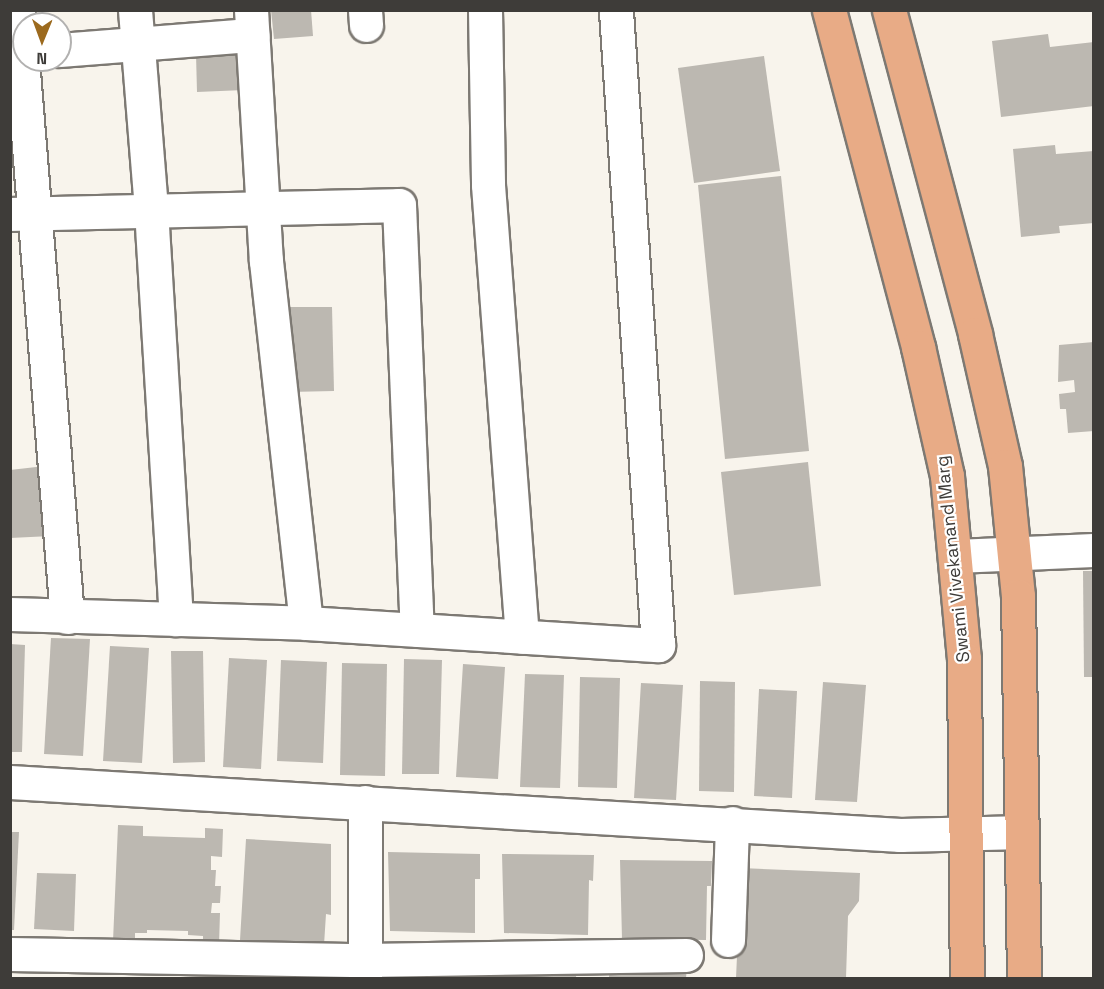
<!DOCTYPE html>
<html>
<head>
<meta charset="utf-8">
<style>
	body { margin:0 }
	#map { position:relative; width:1104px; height:989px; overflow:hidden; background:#f8f4ec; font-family:"Space Grotesk",sans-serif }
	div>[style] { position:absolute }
	.building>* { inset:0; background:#bcb8b1 }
	.roads { filter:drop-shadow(2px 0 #7d7973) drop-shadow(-2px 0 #7d7973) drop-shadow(0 2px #7d7973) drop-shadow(0 -2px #7d7973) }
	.minor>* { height:33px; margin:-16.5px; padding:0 16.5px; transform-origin:16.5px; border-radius:16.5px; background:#fff }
	.major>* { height:33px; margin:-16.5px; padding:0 16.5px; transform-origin:16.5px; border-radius:16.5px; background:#e8ab86 }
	span { translate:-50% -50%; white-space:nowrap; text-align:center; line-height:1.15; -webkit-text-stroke:4.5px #fff; paint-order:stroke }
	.street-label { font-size:18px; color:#3e3c39 }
	.frame { position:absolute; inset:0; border:12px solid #3e3c39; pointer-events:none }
	.north { position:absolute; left:12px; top:12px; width:60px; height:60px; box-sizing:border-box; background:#fff; border:2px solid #b2b1b0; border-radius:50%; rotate:181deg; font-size:16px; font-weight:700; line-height:24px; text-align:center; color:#3e3c39 }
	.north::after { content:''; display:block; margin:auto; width:21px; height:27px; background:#9c6a1e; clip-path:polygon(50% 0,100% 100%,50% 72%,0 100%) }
</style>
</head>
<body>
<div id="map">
	<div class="building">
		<div style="clip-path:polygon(271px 10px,311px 10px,313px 36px,274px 39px)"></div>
		<div style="clip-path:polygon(1048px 34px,1050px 47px,1094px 42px,1094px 106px,1001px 117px,992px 41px)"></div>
		<div style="clip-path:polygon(243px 52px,244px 90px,197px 92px,196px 54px)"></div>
		<div style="clip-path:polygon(764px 56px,780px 171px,694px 183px,678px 68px)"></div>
		<div style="clip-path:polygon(1055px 145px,1056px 154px,1094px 151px,1094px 223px,1059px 226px,1060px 233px,1021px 237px,1013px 149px)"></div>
		<div style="clip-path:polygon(781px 176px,809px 451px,725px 459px,698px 185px)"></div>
		<div style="clip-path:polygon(287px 307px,332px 307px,334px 391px,289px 392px)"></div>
		<div style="clip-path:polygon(1094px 342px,1094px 431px,1068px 433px,1066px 409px,1060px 409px,1059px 394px,1075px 392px,1074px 380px,1058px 382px,1059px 345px)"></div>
		<div style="clip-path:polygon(808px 462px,821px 586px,734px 595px,721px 472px)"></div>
		<div style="clip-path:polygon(45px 466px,51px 536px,10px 538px,10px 470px)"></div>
		<div style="clip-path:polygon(1083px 571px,1094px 571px,1094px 677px,1084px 677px)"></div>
		<div style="clip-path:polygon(51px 638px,90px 639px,83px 756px,44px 754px)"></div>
		<div style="clip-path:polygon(10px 644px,25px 645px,22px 752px,10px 752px)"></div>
		<div style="clip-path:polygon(110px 646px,149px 648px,142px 763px,103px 761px)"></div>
		<div style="clip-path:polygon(171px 651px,203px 651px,205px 762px,173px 763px)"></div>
		<div style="clip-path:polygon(229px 658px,267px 660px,261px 769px,223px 767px)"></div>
		<div style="clip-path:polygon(404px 659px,442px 660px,439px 774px,402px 774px)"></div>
		<div style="clip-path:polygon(281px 660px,327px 662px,323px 763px,277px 761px)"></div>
		<div style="clip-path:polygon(342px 663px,387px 664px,385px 776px,340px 775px)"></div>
		<div style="clip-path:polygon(463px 664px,505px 667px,498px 779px,456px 777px)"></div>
		<div style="clip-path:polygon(525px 674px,564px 675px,560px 788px,520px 787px)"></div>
		<div style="clip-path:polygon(580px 677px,620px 678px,617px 788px,578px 787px)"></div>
		<div style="clip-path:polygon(700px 681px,735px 682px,734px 792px,699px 791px)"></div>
		<div style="clip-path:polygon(823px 682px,866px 685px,857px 802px,815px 800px)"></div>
		<div style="clip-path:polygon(641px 683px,683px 685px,676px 800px,634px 798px)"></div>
		<div style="clip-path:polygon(759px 689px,797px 691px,792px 798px,754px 796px)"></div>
		<div style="clip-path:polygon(118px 825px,143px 826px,143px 836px,205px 838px,205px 828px,223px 829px,222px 857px,211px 856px,211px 870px,216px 870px,215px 886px,221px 886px,220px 903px,212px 903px,211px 913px,220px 913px,219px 945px,203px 944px,203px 936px,188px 935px,188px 931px,147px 930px,147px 933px,135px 933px,135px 942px,113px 941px)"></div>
		<div style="clip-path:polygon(10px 832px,19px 832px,14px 930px,10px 930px)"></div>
		<div style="clip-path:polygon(246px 839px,331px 844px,331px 915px,326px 914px,324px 945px,240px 940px)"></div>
		<div style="clip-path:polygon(388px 852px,480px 854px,480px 879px,475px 879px,475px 933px,390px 931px)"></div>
		<div style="clip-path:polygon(502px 854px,594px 855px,593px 881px,589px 880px,588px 935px,504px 933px)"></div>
		<div style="clip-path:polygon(620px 860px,712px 861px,711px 886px,707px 886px,706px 940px,622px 939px)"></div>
		<div style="clip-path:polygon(741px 868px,860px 873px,859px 901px,848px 916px,846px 978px,736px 978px)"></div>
		<div style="clip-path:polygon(37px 873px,76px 874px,74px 931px,34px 929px)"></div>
		<div style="clip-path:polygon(498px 959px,577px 961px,576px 978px,496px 978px)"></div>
		<div style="clip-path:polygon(610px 960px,687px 967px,686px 978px,609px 978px)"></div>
		<div style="clip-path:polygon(389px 961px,467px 973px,466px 978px,388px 978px)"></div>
	</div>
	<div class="roads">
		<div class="minor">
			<div style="left:18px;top:10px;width:609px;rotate:85.38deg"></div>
			<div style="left:135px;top:10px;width:201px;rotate:85.4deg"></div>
			<div style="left:151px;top:210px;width:410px;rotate:86.5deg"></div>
			<div style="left:251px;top:10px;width:251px;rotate:86.6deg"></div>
			<div style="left:266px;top:261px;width:364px;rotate:83.7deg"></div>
			<div style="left:365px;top:10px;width:15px;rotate:86deg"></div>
			<div style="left:485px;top:10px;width:175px;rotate:89deg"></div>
			<div style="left:488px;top:185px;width:453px;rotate:85.7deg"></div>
			<div style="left:60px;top:50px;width:193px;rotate:-4.5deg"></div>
			<div style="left:10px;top:214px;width:389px;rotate:-1.3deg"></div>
			<div style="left:399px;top:205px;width:425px;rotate:87.6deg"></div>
			<div style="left:955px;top:556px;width:139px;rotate:-2.5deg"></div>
			<div style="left:10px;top:614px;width:296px;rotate:1.7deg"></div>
			<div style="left:306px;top:623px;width:353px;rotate:3.6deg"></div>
			<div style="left:658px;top:645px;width:635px;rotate:-93.79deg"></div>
			<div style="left:10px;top:782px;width:892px;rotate:3.41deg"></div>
			<div style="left:900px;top:835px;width:121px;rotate:-1.4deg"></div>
			<div style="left:365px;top:802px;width:176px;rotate:90deg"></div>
			<div style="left:728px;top:940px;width:117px;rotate:-88deg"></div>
			<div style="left:10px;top:954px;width:355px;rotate:1deg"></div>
			<div style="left:365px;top:960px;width:321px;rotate:-0.9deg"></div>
		</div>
		<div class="major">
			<div style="left:829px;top:10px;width:349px;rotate:75.2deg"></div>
			<div style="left:918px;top:347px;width:132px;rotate:77.3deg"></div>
			<div style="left:947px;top:476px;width:184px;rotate:84.7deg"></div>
			<div style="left:964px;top:659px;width:319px;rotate:89.5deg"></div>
			<div style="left:889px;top:10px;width:335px;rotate:75.1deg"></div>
			<div style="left:975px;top:334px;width:135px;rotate:77.2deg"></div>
			<div style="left:1005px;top:466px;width:131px;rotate:84.3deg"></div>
			<div style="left:1018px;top:596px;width:382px;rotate:89.1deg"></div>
		</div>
	</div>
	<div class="street-label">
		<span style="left:953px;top:559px;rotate:-96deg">Swami Vivekanand Marg</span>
	</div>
	<div class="frame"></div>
	<div class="north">N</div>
</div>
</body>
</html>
